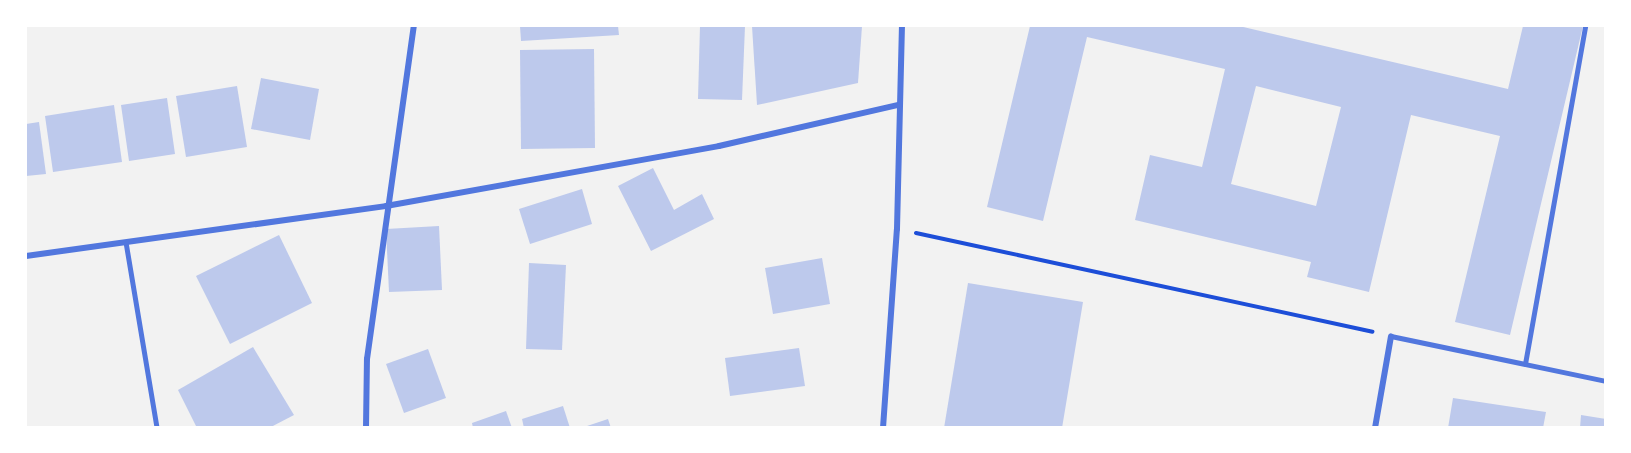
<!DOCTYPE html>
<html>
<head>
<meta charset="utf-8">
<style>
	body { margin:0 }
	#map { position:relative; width:1631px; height:453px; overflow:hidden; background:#f2f2f2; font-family:"PT Sans",sans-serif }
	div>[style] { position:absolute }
	.building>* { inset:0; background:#bdc9ec }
	.path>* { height:4px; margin:-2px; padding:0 2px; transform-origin:2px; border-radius:2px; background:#1d4ed8 }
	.service>* { height:4.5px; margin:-2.25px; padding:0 2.25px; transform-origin:2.25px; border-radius:2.25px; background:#5277de }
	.minor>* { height:6px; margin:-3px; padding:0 3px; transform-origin:3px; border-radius:3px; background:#5277de }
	span { translate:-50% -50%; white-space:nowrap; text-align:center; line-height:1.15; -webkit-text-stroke:6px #fff; paint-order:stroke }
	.frame { position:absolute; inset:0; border:27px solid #fff; pointer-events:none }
</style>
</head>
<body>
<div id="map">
	<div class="building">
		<div style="clip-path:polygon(520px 26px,618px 26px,619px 35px,521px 41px)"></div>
		<div style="clip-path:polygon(700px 26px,745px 26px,742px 100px,698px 99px)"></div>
		<div style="clip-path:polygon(752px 26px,862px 26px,858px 83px,757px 105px)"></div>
		<div style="clip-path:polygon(evenodd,1030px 26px,1239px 26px,1508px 89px,1523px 26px,1583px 26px,1510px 335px,1455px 322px,1500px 136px,1411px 115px,1369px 292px,1307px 277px,1311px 262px,1135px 220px,1150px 155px,1202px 167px,1225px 69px,1087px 37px,1043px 221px,987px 207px,1030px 26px,1256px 86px,1341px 107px,1316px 206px,1231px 184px,1256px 86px)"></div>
		<div style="clip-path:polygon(594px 49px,595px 148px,521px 149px,520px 50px)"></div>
		<div style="clip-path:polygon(261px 78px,319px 89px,310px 140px,251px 129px)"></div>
		<div style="clip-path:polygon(237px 86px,247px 147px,186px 157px,176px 96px)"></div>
		<div style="clip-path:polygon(167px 98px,175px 154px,129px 161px,121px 105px)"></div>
		<div style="clip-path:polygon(114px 105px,122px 162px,53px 172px,45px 116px)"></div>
		<div style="clip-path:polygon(39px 122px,46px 174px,26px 176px,26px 124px)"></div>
		<div style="clip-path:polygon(653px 168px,674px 210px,702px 194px,714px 219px,651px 251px,618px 186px)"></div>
		<div style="clip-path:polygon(582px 189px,592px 224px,530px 244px,519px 209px)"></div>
		<div style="clip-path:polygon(439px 226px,442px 290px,389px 292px,386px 229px)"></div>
		<div style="clip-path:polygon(279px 235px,312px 303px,230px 344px,196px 276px)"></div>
		<div style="clip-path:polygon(822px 258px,830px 304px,773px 314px,765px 268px)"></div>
		<div style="clip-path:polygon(529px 263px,566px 265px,562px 350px,526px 349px)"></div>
		<div style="clip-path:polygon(968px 283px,1083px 302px,1062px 428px,944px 428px)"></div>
		<div style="clip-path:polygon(253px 347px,294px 415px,269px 428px,197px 428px,178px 390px)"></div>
		<div style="clip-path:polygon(799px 348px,805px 386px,730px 396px,725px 358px)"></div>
		<div style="clip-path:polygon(428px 349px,446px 398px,404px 413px,386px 364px)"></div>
		<div style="clip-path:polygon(1453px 398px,1546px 412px,1543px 428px,1448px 428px)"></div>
		<div style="clip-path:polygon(563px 406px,570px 428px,524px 428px,522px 419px)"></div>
		<div style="clip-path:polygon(506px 411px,512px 428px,473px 428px,472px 423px)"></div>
		<div style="clip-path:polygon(1581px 415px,1606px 419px,1606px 428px,1580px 428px)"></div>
		<div style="clip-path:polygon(608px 419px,611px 428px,584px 428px,584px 427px)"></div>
	</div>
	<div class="path">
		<div style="left:916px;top:233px;width:467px;rotate:12.2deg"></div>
	</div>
	<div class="service">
		<div style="left:126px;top:242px;width:189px;rotate:80.5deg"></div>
		<div style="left:1391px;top:336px;width:220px;rotate:11.8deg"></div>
		<div style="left:1525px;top:364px;width:343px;rotate:-79.9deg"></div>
	</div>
	<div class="minor">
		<div style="left:26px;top:256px;width:363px;rotate:-7.9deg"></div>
		<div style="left:386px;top:206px;width:338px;rotate:-10.2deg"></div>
		<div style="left:719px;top:146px;width:184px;rotate:-12.9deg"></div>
		<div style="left:366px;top:428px;width:69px;rotate:-89.2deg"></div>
		<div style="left:367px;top:359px;width:336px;rotate:-82deg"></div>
		<div style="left:883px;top:428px;width:199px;rotate:-86deg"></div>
		<div style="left:897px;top:229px;width:203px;rotate:-88.6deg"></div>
		<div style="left:1375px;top:428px;width:93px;rotate:-80.1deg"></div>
	</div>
	<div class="frame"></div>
</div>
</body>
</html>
